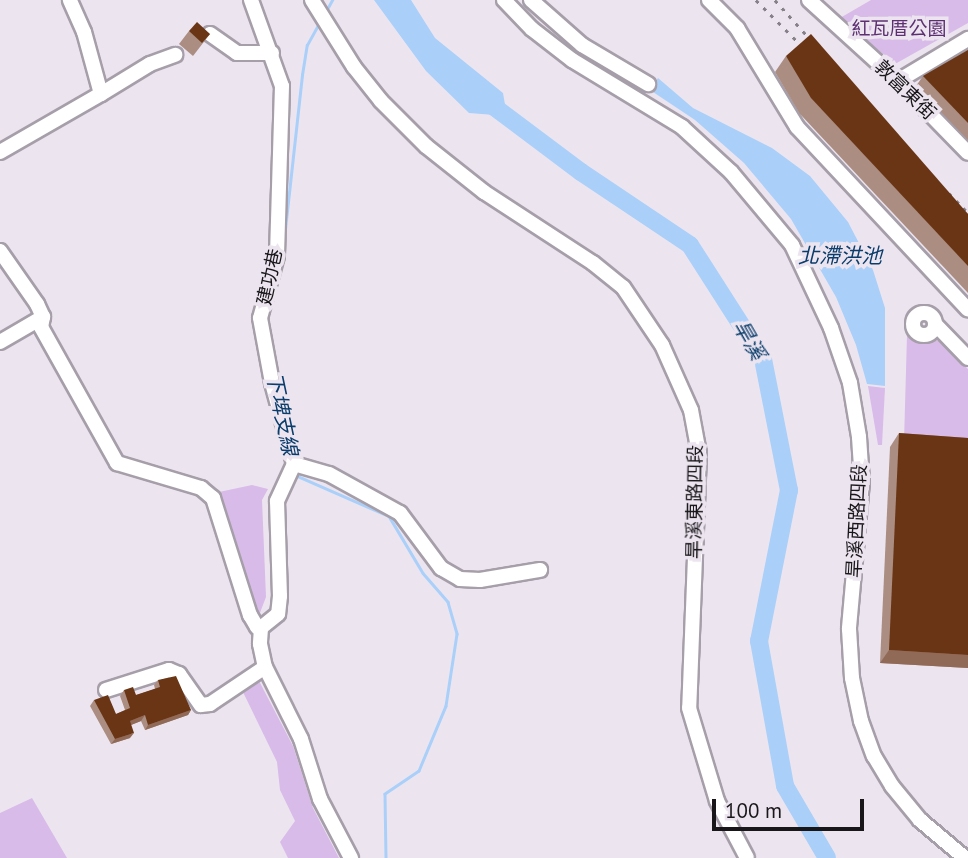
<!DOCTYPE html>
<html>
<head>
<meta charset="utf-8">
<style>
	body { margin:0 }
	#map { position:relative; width:968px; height:858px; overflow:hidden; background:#ece5f0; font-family:"PT Sans","Noto Sans TC",sans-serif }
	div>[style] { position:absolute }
	.green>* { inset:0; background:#d8bbe8 }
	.water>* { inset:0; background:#aad0f9 }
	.stream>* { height:2.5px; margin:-1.25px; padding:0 1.25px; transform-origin:1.25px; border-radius:1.25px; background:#aad0f9 }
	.river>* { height:18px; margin:-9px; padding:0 9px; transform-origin:9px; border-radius:9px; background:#aad0f9 }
	.roads { filter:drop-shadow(2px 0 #a69faa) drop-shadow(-2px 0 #a69faa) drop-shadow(0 2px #a69faa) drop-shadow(0 -2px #a69faa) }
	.minor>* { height:14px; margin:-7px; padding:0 7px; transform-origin:7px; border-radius:7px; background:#fff }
	.minor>.ring { margin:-7px; padding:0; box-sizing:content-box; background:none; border:14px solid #fff; border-radius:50% }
	.rail>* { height:2.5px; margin-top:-1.25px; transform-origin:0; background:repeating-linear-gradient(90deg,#868188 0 3.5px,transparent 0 10.5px) }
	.wall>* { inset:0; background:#ab8d82 }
	.shaded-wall>* { inset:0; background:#916a57 }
	.building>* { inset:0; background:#6a3515 }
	span { translate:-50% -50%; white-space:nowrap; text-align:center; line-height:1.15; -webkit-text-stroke:7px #ece5f0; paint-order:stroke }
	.park-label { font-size:19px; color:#5d2f72 }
	.street-label { font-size:19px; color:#19161a }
	.water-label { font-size:21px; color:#0a3d6b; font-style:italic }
	.scale { position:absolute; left:712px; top:799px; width:152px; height:32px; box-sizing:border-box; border:4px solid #19161a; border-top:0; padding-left:9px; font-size:21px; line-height:24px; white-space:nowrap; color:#19161a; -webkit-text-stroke:5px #ece5f0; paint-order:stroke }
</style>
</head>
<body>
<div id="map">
	<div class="green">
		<div style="clip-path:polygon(871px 0,968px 0,968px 23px,895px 64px,840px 18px)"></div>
		<div style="clip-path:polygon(907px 335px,921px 341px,940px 341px,968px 369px,968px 446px,904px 441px)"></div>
		<div style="clip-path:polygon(868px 386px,885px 388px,882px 445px,878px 445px)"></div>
		<div style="clip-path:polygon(252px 485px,268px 489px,262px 500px,266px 597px,258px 618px,211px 498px,219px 492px)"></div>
		<div style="clip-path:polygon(258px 679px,293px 746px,313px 808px,339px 858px,288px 858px,280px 842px,295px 821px,280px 790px,277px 762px,241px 688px)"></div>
		<div style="clip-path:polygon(32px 798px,67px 858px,0 858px,0 813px)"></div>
	</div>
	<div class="water">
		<div style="clip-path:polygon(374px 0,411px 0,435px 38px,503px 93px,507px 116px,469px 113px,426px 71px)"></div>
		<div style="clip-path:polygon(658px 78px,693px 108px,772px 148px,810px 176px,848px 222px,873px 270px,885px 308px,885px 386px,867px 384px,856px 345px,836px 297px,791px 219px,744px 163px,695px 120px,650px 90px)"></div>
	</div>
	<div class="stream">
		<div style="left:326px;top:11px;width:13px;rotate:-61deg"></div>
		<div style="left:285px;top:229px;width:155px;rotate:-83.7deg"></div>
		<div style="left:302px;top:75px;width:30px;rotate:-81deg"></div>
		<div style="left:307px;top:45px;width:25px;rotate:-61deg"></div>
		<div style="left:295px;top:475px;width:103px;rotate:23.6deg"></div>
		<div style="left:389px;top:516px;width:66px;rotate:59.2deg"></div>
		<div style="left:423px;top:573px;width:38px;rotate:49deg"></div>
		<div style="left:448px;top:602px;width:33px;rotate:74deg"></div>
		<div style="left:457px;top:634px;width:73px;rotate:98.7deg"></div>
		<div style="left:446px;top:706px;width:70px;rotate:112.6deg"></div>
		<div style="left:419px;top:771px;width:41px;rotate:145.9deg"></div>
		<div style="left:385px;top:794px;width:64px;rotate:89.1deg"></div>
	</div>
	<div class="river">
		<div style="left:489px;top:103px;width:115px;rotate:36.9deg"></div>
		<div style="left:581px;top:172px;width:131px;rotate:33.8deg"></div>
		<div style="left:690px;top:245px;width:135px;rotate:57.4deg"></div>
		<div style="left:763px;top:359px;width:134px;rotate:78.8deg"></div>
		<div style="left:789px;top:490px;width:154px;rotate:101.2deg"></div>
		<div style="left:759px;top:641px;width:147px;rotate:79.8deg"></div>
		<div style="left:785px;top:786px;width:83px;rotate:59.7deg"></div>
	</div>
	<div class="roads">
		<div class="minor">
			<div style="left:251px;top:0;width:91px;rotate:70.2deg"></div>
			<div style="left:282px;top:86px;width:170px;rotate:91.7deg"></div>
			<div style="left:277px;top:256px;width:64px;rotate:105.3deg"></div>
			<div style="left:260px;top:318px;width:66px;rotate:79.5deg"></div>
			<div style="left:272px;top:383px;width:84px;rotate:74.8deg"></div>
			<div style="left:294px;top:464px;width:41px;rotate:114.7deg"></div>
			<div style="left:277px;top:501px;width:95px;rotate:88.2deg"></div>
			<div style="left:280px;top:596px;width:18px;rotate:96deg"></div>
			<div style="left:278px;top:614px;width:22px;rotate:141deg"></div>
			<div style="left:261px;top:628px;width:16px;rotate:94deg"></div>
			<div style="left:260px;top:644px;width:24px;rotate:78deg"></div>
			<div style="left:265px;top:667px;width:80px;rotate:63.4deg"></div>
			<div style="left:301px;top:739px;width:63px;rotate:72.4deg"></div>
			<div style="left:320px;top:799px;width:67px;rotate:62.3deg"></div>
			<div style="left:312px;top:0;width:79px;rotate:57.9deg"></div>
			<div style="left:354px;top:67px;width:43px;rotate:51.5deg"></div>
			<div style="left:381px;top:101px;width:64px;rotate:45deg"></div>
			<div style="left:426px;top:146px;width:74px;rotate:38.4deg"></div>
			<div style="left:484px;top:192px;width:130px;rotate:33.1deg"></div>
			<div style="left:593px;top:263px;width:38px;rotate:39deg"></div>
			<div style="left:623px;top:287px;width:70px;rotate:56.1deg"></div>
			<div style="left:662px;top:345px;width:71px;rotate:66deg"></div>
			<div style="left:691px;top:410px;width:44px;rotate:79.5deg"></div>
			<div style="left:699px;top:453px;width:255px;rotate:92.2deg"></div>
			<div style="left:689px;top:708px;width:97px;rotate:73.2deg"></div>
			<div style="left:717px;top:801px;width:64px;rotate:62.2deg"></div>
			<div style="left:504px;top:0;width:40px;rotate:46deg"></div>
			<div style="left:532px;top:29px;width:51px;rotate:37.8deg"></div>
			<div style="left:572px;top:60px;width:129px;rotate:31.3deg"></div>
			<div style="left:682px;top:127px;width:67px;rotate:42.6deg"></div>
			<div style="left:731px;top:172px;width:95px;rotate:50.1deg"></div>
			<div style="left:792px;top:245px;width:92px;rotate:64.8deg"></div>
			<div style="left:831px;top:328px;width:58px;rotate:70.9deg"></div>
			<div style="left:850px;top:383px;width:55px;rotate:80.5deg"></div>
			<div style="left:859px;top:437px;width:45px;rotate:86.2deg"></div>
			<div style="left:862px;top:482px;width:148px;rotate:95.1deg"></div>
			<div style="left:849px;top:629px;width:49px;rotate:86.5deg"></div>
			<div style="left:852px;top:678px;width:44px;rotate:78.2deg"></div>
			<div style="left:861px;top:721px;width:37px;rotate:70deg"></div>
			<div style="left:874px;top:756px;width:35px;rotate:59deg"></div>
			<div style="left:892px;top:786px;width:44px;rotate:50.5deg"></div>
			<div style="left:920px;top:820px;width:59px;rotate:40.2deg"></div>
			<div style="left:531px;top:0;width:68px;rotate:41.4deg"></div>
			<div style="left:582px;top:45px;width:77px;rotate:30.6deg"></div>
			<div style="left:709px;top:0;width:40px;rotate:45deg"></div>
			<div style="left:737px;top:28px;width:116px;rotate:58.8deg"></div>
			<div style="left:797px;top:127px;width:250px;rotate:46.9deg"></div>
			<div style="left:809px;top:0;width:120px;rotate:42.3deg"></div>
			<div style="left:898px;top:81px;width:100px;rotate:45.8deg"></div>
			<div style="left:210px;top:34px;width:33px;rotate:35deg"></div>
			<div style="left:237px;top:53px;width:35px"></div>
			<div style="left:898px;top:81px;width:82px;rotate:-31deg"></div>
			<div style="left:101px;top:94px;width:57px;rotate:-31.5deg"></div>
			<div style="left:150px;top:64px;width:27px;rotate:-20deg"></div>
			<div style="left:0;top:152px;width:116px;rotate:-29.9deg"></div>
			<div style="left:101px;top:94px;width:64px;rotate:-105.3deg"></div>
			<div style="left:84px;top:32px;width:35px;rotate:-114deg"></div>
			<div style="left:0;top:251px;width:65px;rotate:55.1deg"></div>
			<div style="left:37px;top:304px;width:14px;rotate:65deg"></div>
			<div style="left:43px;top:317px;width:10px;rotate:101deg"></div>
			<div style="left:41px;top:327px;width:156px;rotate:60.8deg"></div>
			<div style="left:117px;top:463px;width:88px;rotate:16.6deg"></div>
			<div style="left:201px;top:488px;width:16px;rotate:40deg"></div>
			<div style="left:213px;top:498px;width:123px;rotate:72.5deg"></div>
			<div style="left:250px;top:615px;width:14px;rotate:60deg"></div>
			<div style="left:257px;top:627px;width:4px;rotate:14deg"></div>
			<div class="ring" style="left:913px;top:313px;width:8px;height:8px"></div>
			<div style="left:936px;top:325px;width:46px;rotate:45.9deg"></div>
			<div style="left:0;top:342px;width:50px;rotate:-30.2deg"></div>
			<div style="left:294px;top:464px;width:36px;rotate:16deg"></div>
			<div style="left:329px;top:474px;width:81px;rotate:28.8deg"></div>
			<div style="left:400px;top:513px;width:69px;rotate:53.3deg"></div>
			<div style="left:441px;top:568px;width:22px;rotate:30deg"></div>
			<div style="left:460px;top:579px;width:20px;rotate:3deg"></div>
			<div style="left:480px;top:580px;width:61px;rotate:-9.5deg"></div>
			<div style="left:106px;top:690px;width:66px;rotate:-17.6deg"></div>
			<div style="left:169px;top:670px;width:11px;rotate:22deg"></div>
			<div style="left:179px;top:674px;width:38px;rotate:55deg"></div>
			<div style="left:201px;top:705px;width:9px;rotate:-6deg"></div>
			<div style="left:210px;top:704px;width:66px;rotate:-33.9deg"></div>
		</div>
	</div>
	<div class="rail">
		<div style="left:756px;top:0;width:81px;rotate:45deg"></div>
		<div style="left:775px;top:0;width:67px;rotate:48deg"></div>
		<div style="left:949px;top:193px;width:28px;rotate:46deg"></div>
	</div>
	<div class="wall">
		<div style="clip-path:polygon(189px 31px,210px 34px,193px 56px,179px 44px)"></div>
		<div style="clip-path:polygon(968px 50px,968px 140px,916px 86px,923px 76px)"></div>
		<div style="clip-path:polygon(786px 56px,968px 214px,968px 293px,800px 114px,775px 72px)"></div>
		<div style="clip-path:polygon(899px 433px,968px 438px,968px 668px,880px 663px,890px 447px)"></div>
		<div style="clip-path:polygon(158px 680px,191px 710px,188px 715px,145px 730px,141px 721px,131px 725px,130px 738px,111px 744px,90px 706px,94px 700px,116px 714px,125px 710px,120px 696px,124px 690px,136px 695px,155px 689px,154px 685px)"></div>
	</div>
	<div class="shaded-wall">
		<div style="clip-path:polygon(889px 650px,968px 655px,968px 668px,880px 663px)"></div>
		<div style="clip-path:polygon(191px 710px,188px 715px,145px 730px,148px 725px)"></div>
		<div style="clip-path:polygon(145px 715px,141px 721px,126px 727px,130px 721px)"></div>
		<div style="clip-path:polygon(134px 733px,130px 738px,111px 744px,115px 739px)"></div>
	</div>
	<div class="building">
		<div style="clip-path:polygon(197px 22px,210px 34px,202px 43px,189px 31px)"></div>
		<div style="clip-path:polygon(811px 34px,968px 214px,968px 266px,811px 98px,786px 56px)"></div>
		<div style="clip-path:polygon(968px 50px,968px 123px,923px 76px)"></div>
		<div style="clip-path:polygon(899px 433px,968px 438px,968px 655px,889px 650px)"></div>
		<div style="clip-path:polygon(176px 676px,191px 710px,148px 725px,145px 715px,130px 721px,134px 733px,115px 739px,94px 700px,108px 695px,116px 714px,130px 708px,124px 690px,133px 687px,136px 695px,160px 687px,158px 680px)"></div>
	</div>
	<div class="park-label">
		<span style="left:899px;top:29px">紅瓦厝公園</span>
	</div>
	<div class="street-label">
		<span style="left:905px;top:90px;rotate:44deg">敦富東街</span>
		<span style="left:270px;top:277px;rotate:-78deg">建功巷</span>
		<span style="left:695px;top:502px;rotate:-89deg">旱溪東路四段</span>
		<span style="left:857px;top:521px;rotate:-87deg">旱溪西路四段</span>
	</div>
	<div class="water-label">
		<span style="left:840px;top:256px">北滯洪池</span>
		<span style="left:749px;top:340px;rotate:60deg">旱溪</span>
		<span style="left:282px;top:414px;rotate:78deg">下埤支線</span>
	</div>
	<div class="scale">100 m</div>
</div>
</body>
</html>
